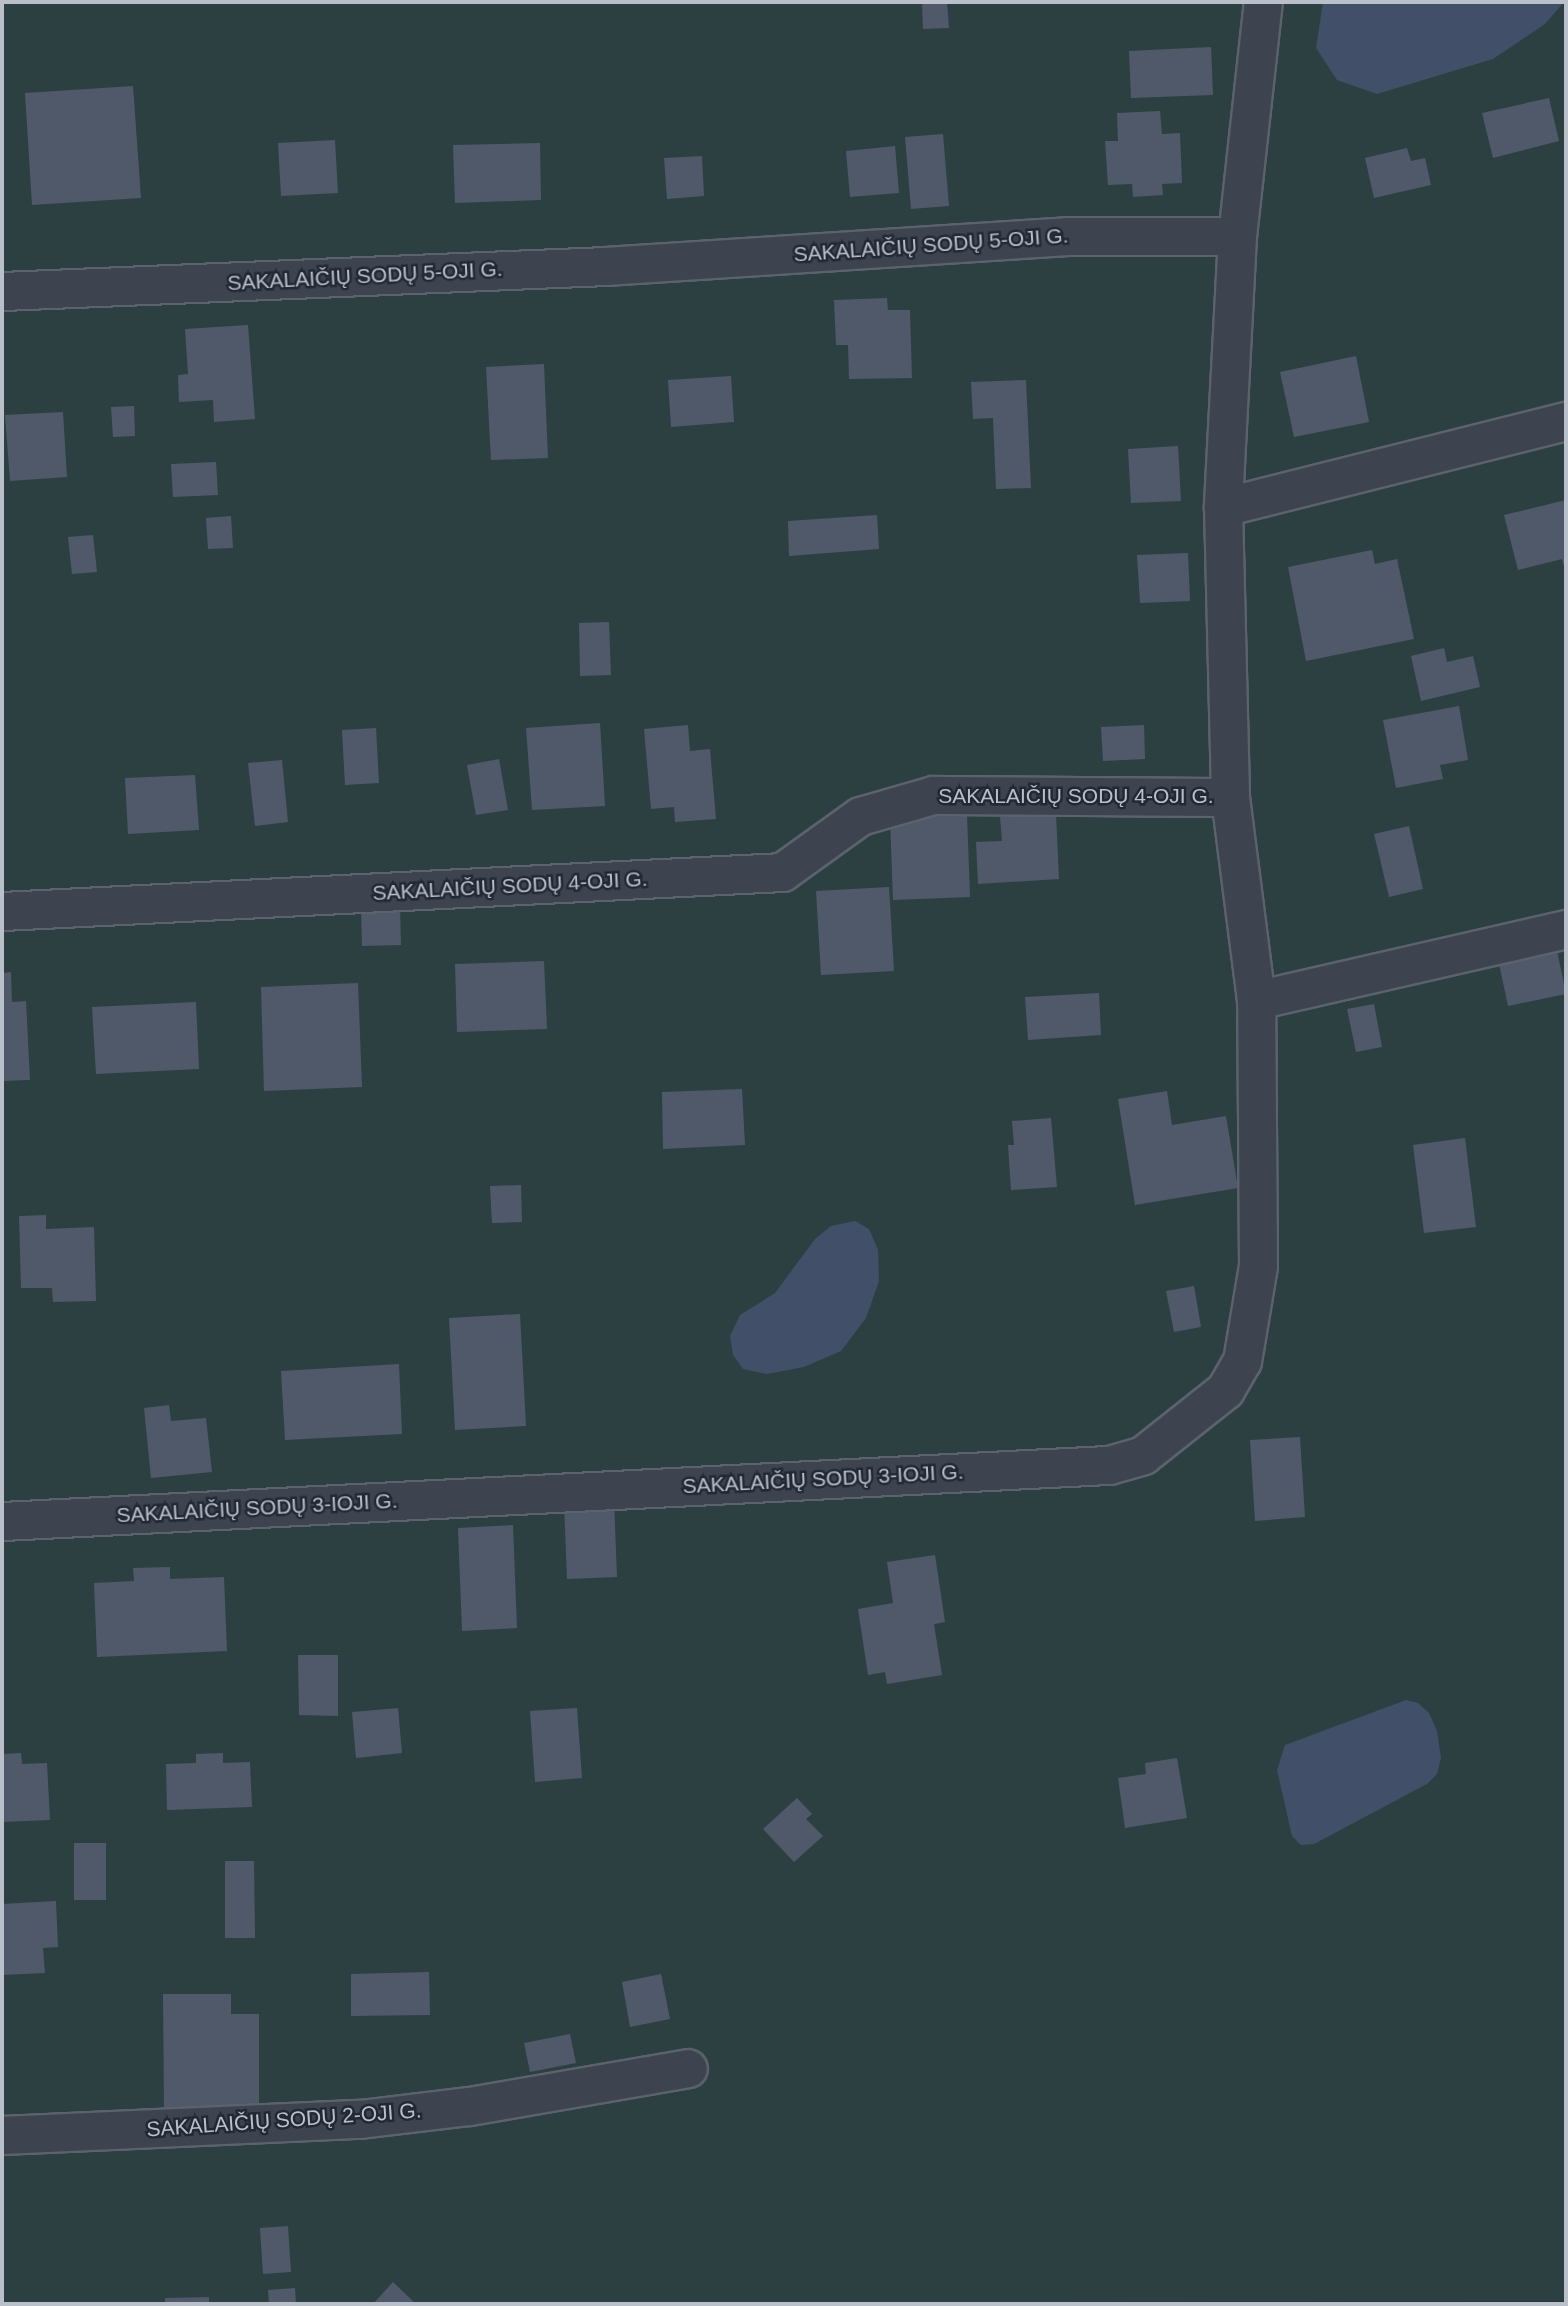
<!DOCTYPE html>
<html>
<head>
<meta charset="utf-8">
<style>
	body { margin:0 }
	#map { position:relative; width:1568px; height:2306px; overflow:hidden; background:#293240; font-family:Arial,sans-serif }
	div>[style] { position:absolute }
	.green>* { inset:0; background:#2c4042 }
	.water>* { inset:0; background:#414f68 }
	.building>* { inset:0; background:#505969 }
	.roads { filter:drop-shadow(2px 0 #5b626d) drop-shadow(-2px 0 #5b626d) drop-shadow(0 2px #5b626d) drop-shadow(0 -2px #5b626d) }
	.street>* { height:37px; margin:-18.5px; padding:0 18.5px; transform-origin:18.5px; border-radius:18.5px; background:#3d4450 }
	span { translate:-50% -50%; white-space:nowrap; text-align:center; line-height:1.15; -webkit-text-stroke:5px #222935; paint-order:stroke }
	.street-label { font-size:21px; color:#bac0ca }
	.frame { position:absolute; inset:0; border:4px solid #bac0ca; pointer-events:none }
</style>
</head>
<body>
<div id="map">
	<div class="green">
		<div style="clip-path:polygon(evenodd,2px 2px,1566px 2px,1566px 2301px,2px 2304px,2px 2px,795px 1269px,733px 1355px,741px 1315px,775px 1293px,795px 1269px)"></div>
	</div>
	<div class="water">
		<div style="clip-path:polygon(1323px 2px,1564px 2px,1545px 24px,1493px 59px,1377px 94px,1337px 80px,1316px 48px)"></div>
		<div style="clip-path:polygon(855px 1221px,869px 1229px,878px 1250px,879px 1281px,866px 1318px,841px 1351px,804px 1367px,767px 1374px,743px 1369px,733px 1355px,730px 1336px,740px 1315px,775px 1293px,815px 1239px,831px 1226px)"></div>
		<div style="clip-path:polygon(1406px 1700px,1418px 1703px,1429px 1713px,1437px 1731px,1441px 1758px,1437px 1774px,1427px 1784px,1314px 1844px,1301px 1845px,1292px 1836px,1277px 1770px,1285px 1745px)"></div>
	</div>
	<div class="building">
		<div style="clip-path:polygon(922px 2px,947px 2px,949px 28px,923px 29px)"></div>
		<div style="clip-path:polygon(1211px 47px,1213px 95px,1131px 98px,1129px 51px)"></div>
		<div style="clip-path:polygon(133px 86px,141px 198px,32px 205px,25px 93px)"></div>
		<div style="clip-path:polygon(1549px 98px,1559px 141px,1493px 158px,1482px 113px)"></div>
		<div style="clip-path:polygon(1160px 111px,1162px 134px,1180px 133px,1182px 183px,1162px 184px,1163px 195px,1133px 197px,1132px 184px,1108px 185px,1105px 141px,1118px 141px,1117px 113px)"></div>
		<div style="clip-path:polygon(943px 134px,949px 206px,911px 209px,905px 137px)"></div>
		<div style="clip-path:polygon(335px 140px,338px 193px,281px 196px,278px 143px)"></div>
		<div style="clip-path:polygon(540px 143px,541px 200px,455px 203px,453px 145px)"></div>
		<div style="clip-path:polygon(895px 146px,899px 193px,850px 197px,846px 151px)"></div>
		<div style="clip-path:polygon(1407px 148px,1411px 161px,1425px 158px,1431px 185px,1374px 198px,1365px 158px)"></div>
		<div style="clip-path:polygon(702px 156px,704px 196px,667px 199px,664px 158px)"></div>
		<div style="clip-path:polygon(887px 298px,888px 310px,910px 310px,912px 378px,849px 379px,848px 345px,836px 345px,834px 300px)"></div>
		<div style="clip-path:polygon(248px 325px,255px 419px,214px 422px,213px 400px,179px 402px,178px 375px,188px 374px,185px 329px)"></div>
		<div style="clip-path:polygon(1356px 356px,1369px 422px,1294px 437px,1280px 372px)"></div>
		<div style="clip-path:polygon(544px 364px,548px 458px,491px 460px,486px 367px)"></div>
		<div style="clip-path:polygon(731px 376px,734px 422px,671px 427px,668px 380px)"></div>
		<div style="clip-path:polygon(1026px 380px,1031px 488px,996px 489px,993px 418px,973px 419px,971px 382px)"></div>
		<div style="clip-path:polygon(134px 406px,135px 436px,113px 437px,111px 407px)"></div>
		<div style="clip-path:polygon(63px 412px,67px 477px,10px 481px,5px 415px)"></div>
		<div style="clip-path:polygon(1178px 446px,1181px 501px,1131px 503px,1128px 449px)"></div>
		<div style="clip-path:polygon(216px 462px,218px 495px,173px 497px,171px 464px)"></div>
		<div style="clip-path:polygon(1566px 500px,1566px 574px,1562px 559px,1518px 570px,1504px 515px)"></div>
		<div style="clip-path:polygon(877px 515px,879px 549px,789px 556px,788px 521px)"></div>
		<div style="clip-path:polygon(231px 516px,233px 548px,208px 549px,206px 518px)"></div>
		<div style="clip-path:polygon(93px 535px,97px 572px,72px 574px,68px 537px)"></div>
		<div style="clip-path:polygon(1372px 550px,1375px 564px,1397px 559px,1414px 639px,1306px 661px,1288px 567px)"></div>
		<div style="clip-path:polygon(1188px 553px,1190px 601px,1140px 603px,1137px 555px)"></div>
		<div style="clip-path:polygon(609px 622px,611px 675px,580px 676px,579px 623px)"></div>
		<div style="clip-path:polygon(1444px 648px,1447px 662px,1473px 656px,1480px 687px,1421px 701px,1411px 656px)"></div>
		<div style="clip-path:polygon(1459px 706px,1468px 760px,1440px 765px,1443px 779px,1396px 788px,1383px 720px)"></div>
		<div style="clip-path:polygon(600px 723px,605px 806px,532px 810px,526px 728px)"></div>
		<div style="clip-path:polygon(688px 725px,690px 751px,710px 749px,716px 819px,675px 822px,674px 807px,651px 809px,644px 729px)"></div>
		<div style="clip-path:polygon(1144px 725px,1145px 759px,1103px 761px,1101px 727px)"></div>
		<div style="clip-path:polygon(376px 728px,379px 783px,345px 785px,342px 730px)"></div>
		<div style="clip-path:polygon(499px 759px,508px 810px,476px 815px,467px 765px)"></div>
		<div style="clip-path:polygon(282px 760px,288px 822px,255px 826px,248px 763px)"></div>
		<div style="clip-path:polygon(195px 775px,199px 830px,128px 834px,125px 778px)"></div>
		<div style="clip-path:polygon(1056px 813px,1059px 879px,978px 884px,976px 842px,1002px 841px,1000px 817px)"></div>
		<div style="clip-path:polygon(967px 814px,970px 897px,893px 900px,890px 817px)"></div>
		<div style="clip-path:polygon(1409px 826px,1423px 889px,1389px 897px,1374px 834px)"></div>
		<div style="clip-path:polygon(889px 887px,894px 971px,821px 975px,816px 891px)"></div>
		<div style="clip-path:polygon(400px 906px,401px 945px,362px 946px,361px 907px)"></div>
		<div style="clip-path:polygon(1556px 946px,1566px 994px,1508px 1006px,1498px 959px)"></div>
		<div style="clip-path:polygon(544px 961px,547px 1029px,457px 1032px,455px 964px)"></div>
		<div style="clip-path:polygon(11px 972px,12px 1002px,26px 1001px,30px 1080px,2px 1081px,2px 973px)"></div>
		<div style="clip-path:polygon(358px 983px,362px 1087px,264px 1091px,261px 987px)"></div>
		<div style="clip-path:polygon(1099px 993px,1101px 1035px,1028px 1040px,1025px 997px)"></div>
		<div style="clip-path:polygon(196px 1002px,199px 1069px,96px 1074px,92px 1007px)"></div>
		<div style="clip-path:polygon(1374px 1004px,1382px 1047px,1356px 1052px,1347px 1009px)"></div>
		<div style="clip-path:polygon(742px 1089px,745px 1145px,663px 1149px,662px 1092px)"></div>
		<div style="clip-path:polygon(1167px 1091px,1172px 1125px,1226px 1116px,1238px 1188px,1135px 1205px,1118px 1099px)"></div>
		<div style="clip-path:polygon(1051px 1118px,1057px 1187px,1011px 1190px,1008px 1145px,1014px 1145px,1012px 1121px)"></div>
		<div style="clip-path:polygon(1465px 1138px,1476px 1227px,1424px 1233px,1413px 1145px)"></div>
		<div style="clip-path:polygon(521px 1185px,522px 1222px,492px 1223px,490px 1186px)"></div>
		<div style="clip-path:polygon(46px 1215px,46px 1229px,94px 1227px,96px 1301px,53px 1302px,52px 1288px,21px 1288px,19px 1216px)"></div>
		<div style="clip-path:polygon(1194px 1286px,1201px 1327px,1174px 1332px,1166px 1291px)"></div>
		<div style="clip-path:polygon(520px 1314px,526px 1426px,455px 1430px,449px 1318px)"></div>
		<div style="clip-path:polygon(399px 1364px,402px 1434px,285px 1440px,281px 1371px)"></div>
		<div style="clip-path:polygon(169px 1405px,171px 1421px,206px 1418px,212px 1472px,151px 1478px,144px 1408px)"></div>
		<div style="clip-path:polygon(1300px 1437px,1305px 1517px,1255px 1521px,1250px 1440px)"></div>
		<div style="clip-path:polygon(614px 1500px,617px 1577px,567px 1579px,564px 1503px)"></div>
		<div style="clip-path:polygon(513px 1525px,517px 1628px,462px 1631px,458px 1528px)"></div>
		<div style="clip-path:polygon(935px 1555px,945px 1622px,934px 1624px,942px 1675px,887px 1684px,885px 1672px,868px 1675px,858px 1609px,893px 1603px,887px 1562px)"></div>
		<div style="clip-path:polygon(170px 1567px,170px 1579px,224px 1577px,227px 1651px,97px 1657px,94px 1583px,134px 1581px,133px 1568px)"></div>
		<div style="clip-path:polygon(298px 1655px,338px 1655px,338px 1716px,299px 1715px)"></div>
		<div style="clip-path:polygon(398px 1708px,402px 1753px,356px 1758px,352px 1712px)"></div>
		<div style="clip-path:polygon(577px 1708px,582px 1778px,535px 1782px,530px 1711px)"></div>
		<div style="clip-path:polygon(21px 1753px,22px 1764px,47px 1763px,50px 1820px,2px 1822px,2px 1754px)"></div>
		<div style="clip-path:polygon(223px 1753px,223px 1763px,250px 1762px,252px 1807px,167px 1810px,166px 1764px,196px 1763px,196px 1754px)"></div>
		<div style="clip-path:polygon(1177px 1758px,1187px 1818px,1125px 1828px,1118px 1778px,1146px 1774px,1145px 1763px)"></div>
		<div style="clip-path:polygon(797px 1798px,812px 1814px,806px 1819px,823px 1836px,794px 1862px,763px 1829px)"></div>
		<div style="clip-path:polygon(74px 1843px,106px 1843px,106px 1900px,74px 1900px)"></div>
		<div style="clip-path:polygon(225px 1861px,254px 1861px,255px 1938px,225px 1938px)"></div>
		<div style="clip-path:polygon(56px 1901px,58px 1947px,43px 1948px,45px 1973px,2px 1975px,2px 1904px)"></div>
		<div style="clip-path:polygon(429px 1972px,430px 2015px,351px 2016px,351px 1974px)"></div>
		<div style="clip-path:polygon(661px 1974px,670px 2019px,630px 2027px,622px 1982px)"></div>
		<div style="clip-path:polygon(163px 1994px,231px 1994px,231px 2014px,259px 2014px,259px 2113px,164px 2113px)"></div>
		<div style="clip-path:polygon(570px 2034px,576px 2063px,530px 2072px,524px 2043px)"></div>
		<div style="clip-path:polygon(288px 2226px,291px 2272px,263px 2274px,260px 2228px)"></div>
		<div style="clip-path:polygon(393px 2282px,416px 2304px,373px 2304px)"></div>
		<div style="clip-path:polygon(295px 2288px,296px 2304px,269px 2304px,268px 2290px)"></div>
		<div style="clip-path:polygon(209px 2297px,209px 2304px,165px 2304px,165px 2298px)"></div>
	</div>
	<div class="roads">
		<div class="street">
			<div style="left:1237px;top:236px;width:235px;rotate:-83.7deg"></div>
			<div style="left:2px;top:291px;width:604px;rotate:-2.37deg"></div>
			<div style="left:605px;top:266px;width:463px;rotate:-3.7deg"></div>
			<div style="left:1067px;top:236px;width:170px"></div>
			<div style="left:1237px;top:236px;width:271px;rotate:93deg"></div>
			<div style="left:1223px;top:507px;width:354px;rotate:-14.1deg"></div>
			<div style="left:1223px;top:507px;width:290px;rotate:88.6deg"></div>
			<div style="left:2px;top:911px;width:781px;rotate:-2.86deg"></div>
			<div style="left:782px;top:872px;width:96px;rotate:-35.7deg"></div>
			<div style="left:860px;top:816px;width:76px;rotate:-16deg"></div>
			<div style="left:933px;top:795px;width:297px;rotate:0.4deg"></div>
			<div style="left:1230px;top:797px;width:205px;rotate:82.7deg"></div>
			<div style="left:1256px;top:1000px;width:318px;rotate:-12.9deg"></div>
			<div style="left:2px;top:1521px;width:1108px;rotate:-2.9deg"></div>
			<div style="left:1109px;top:1465px;width:35px;rotate:-16deg"></div>
			<div style="left:1143px;top:1455px;width:105px;rotate:-38.4deg"></div>
			<div style="left:1225px;top:1390px;width:34px;rotate:-60deg"></div>
			<div style="left:1242px;top:1361px;width:97px;rotate:-80.5deg"></div>
			<div style="left:1258px;top:1265px;width:265px;rotate:-90.4deg"></div>
			<div style="left:2px;top:2135px;width:358px;rotate:-2.6deg"></div>
			<div style="left:360px;top:2119px;width:110px;rotate:-6.8deg"></div>
			<div style="left:469px;top:2106px;width:222px;rotate:-9.8deg"></div>
		</div>
	</div>
	<div class="street-label">
		<span style="left:931px;top:245px;rotate:-4deg">SAKALAIČIŲ SODŲ 5-OJI G.</span>
		<span style="left:365px;top:276px;rotate:-3deg">SAKALAIČIŲ SODŲ 5-OJI G.</span>
		<span style="left:1076px;top:796px">SAKALAIČIŲ SODŲ 4-OJI G.</span>
		<span style="left:510px;top:886px;rotate:-3deg">SAKALAIČIŲ SODŲ 4-OJI G.</span>
		<span style="left:823px;top:1479px;rotate:-3deg">SAKALAIČIŲ SODŲ 3-IOJI G.</span>
		<span style="left:257px;top:1508px;rotate:-3deg">SAKALAIČIŲ SODŲ 3-IOJI G.</span>
		<span style="left:284px;top:2120px;rotate:-4deg">SAKALAIČIŲ SODŲ 2-OJI G.</span>
	</div>
	<div class="frame"></div>
</div>
</body>
</html>
